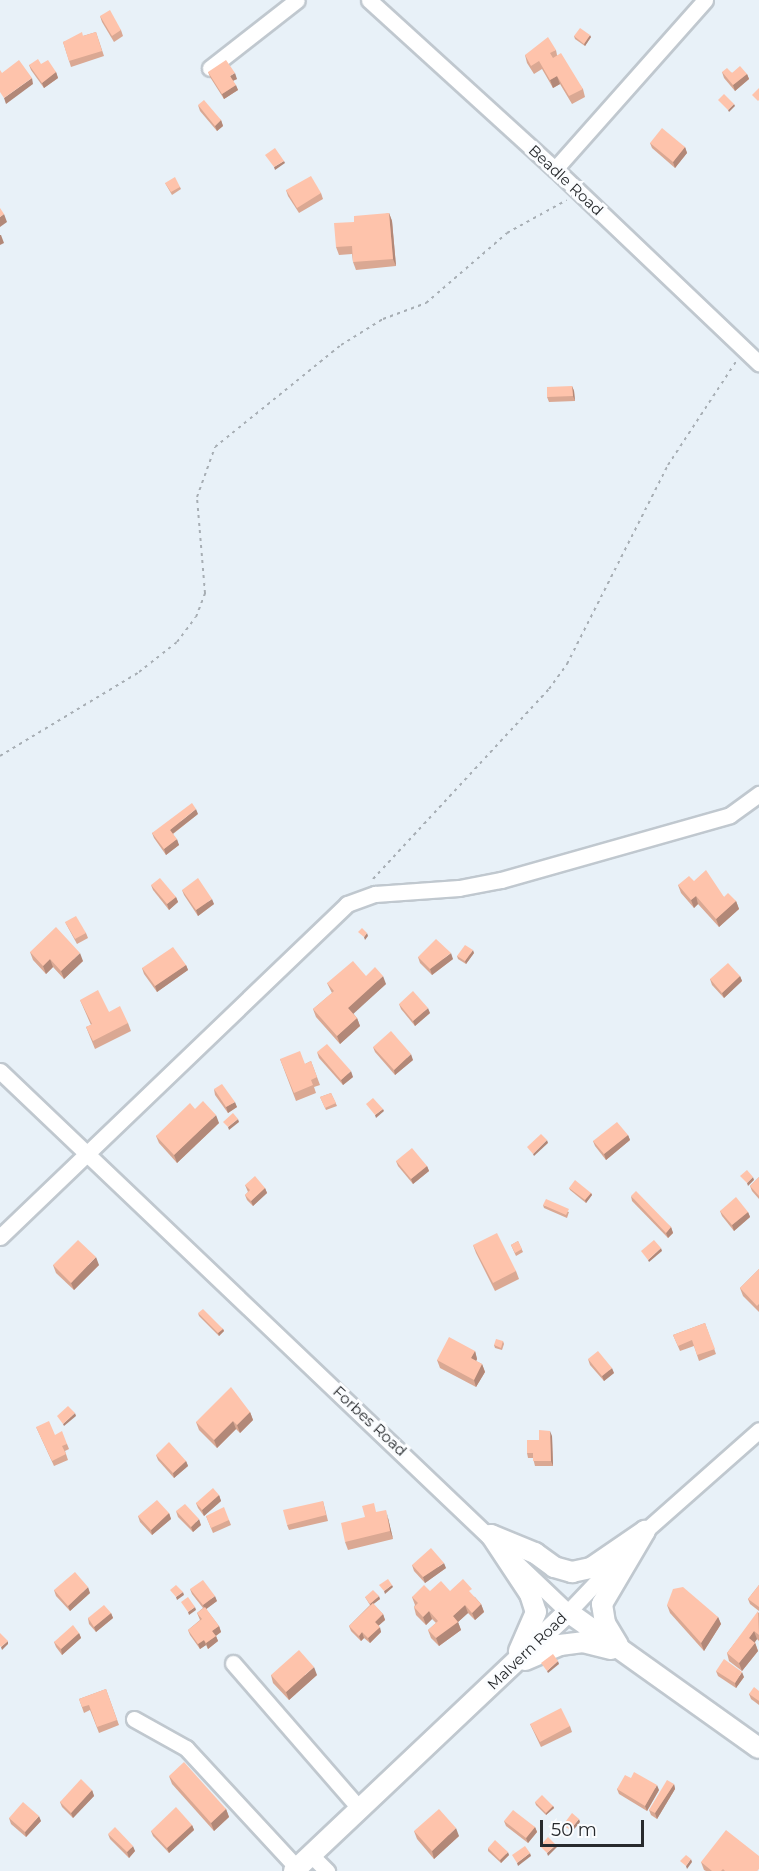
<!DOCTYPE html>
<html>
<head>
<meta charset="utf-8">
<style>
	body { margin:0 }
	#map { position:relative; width:759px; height:1871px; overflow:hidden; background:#e8f1f8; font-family:Montserrat,sans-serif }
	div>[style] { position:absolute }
	.path>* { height:2px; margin-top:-1px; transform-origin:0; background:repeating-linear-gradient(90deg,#a7aeb4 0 3px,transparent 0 7.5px) }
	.roads { filter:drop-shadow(2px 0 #c0c8cf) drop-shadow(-2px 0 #c0c8cf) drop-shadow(0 2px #c0c8cf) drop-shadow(0 -2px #c0c8cf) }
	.minor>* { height:15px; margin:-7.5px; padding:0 7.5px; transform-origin:7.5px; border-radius:7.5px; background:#fff }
	.major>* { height:20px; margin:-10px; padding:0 10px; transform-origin:10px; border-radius:10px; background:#fff }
	.wall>* { inset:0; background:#daa893 }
	.shaded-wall>* { inset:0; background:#b28878 }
	.building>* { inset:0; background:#fec3ab }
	span { translate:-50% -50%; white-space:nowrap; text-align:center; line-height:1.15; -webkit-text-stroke:6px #fbfdff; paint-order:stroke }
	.street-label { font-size:15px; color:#272a2d }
	.scale { position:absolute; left:540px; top:1820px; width:104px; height:27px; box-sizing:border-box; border:3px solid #272a2d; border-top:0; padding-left:8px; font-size:18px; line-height:21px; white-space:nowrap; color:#272a2d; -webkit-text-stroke:4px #fbfdff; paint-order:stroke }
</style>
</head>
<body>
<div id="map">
	<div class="path">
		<div style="left:0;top:756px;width:162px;rotate:-31.1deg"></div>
		<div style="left:139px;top:672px;width:48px;rotate:-38.3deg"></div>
		<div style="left:177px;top:642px;width:31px;rotate:-53deg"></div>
		<div style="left:196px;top:617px;width:26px;rotate:-69deg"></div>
		<div style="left:205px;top:593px;width:96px;rotate:-94.8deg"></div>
		<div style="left:197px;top:497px;width:53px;rotate:-70.2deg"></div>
		<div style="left:215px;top:447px;width:162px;rotate:-39deg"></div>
		<div style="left:341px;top:345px;width:49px;rotate:-31.8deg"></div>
		<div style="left:383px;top:319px;width:46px;rotate:-20.4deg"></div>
		<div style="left:426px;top:303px;width:107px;rotate:-40.8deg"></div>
		<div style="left:507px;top:233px;width:68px;rotate:-28.8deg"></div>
		<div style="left:373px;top:879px;width:259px;rotate:-47.2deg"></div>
		<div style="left:549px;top:689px;width:31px;rotate:-54deg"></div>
		<div style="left:567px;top:664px;width:223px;rotate:-63.1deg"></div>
		<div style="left:668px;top:465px;width:126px;rotate:-56.7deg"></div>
	</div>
	<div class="roads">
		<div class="minor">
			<div style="left:369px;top:0;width:251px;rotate:42.3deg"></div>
			<div style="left:555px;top:169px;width:282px;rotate:43.6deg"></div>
			<div style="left:210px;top:68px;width:110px;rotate:-38deg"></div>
			<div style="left:555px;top:169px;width:226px;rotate:-48.4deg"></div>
			<div style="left:0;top:1071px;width:784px;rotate:43.61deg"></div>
			<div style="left:568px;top:1612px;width:112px;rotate:-46.5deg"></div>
			<div style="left:645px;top:1531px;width:152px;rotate:-41.5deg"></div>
			<div style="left:0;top:1237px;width:481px;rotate:-43.8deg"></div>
			<div style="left:347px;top:904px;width:30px;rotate:-20deg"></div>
			<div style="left:375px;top:894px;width:84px;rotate:-4.1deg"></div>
			<div style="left:459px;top:888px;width:43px;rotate:-10.8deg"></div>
			<div style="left:501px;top:880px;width:238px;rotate:-15.8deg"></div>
			<div style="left:730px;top:815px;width:36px;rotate:-36deg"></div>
			<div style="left:233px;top:1663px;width:194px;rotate:49deg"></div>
			<div style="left:134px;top:1719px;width:60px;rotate:29.1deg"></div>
			<div style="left:186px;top:1748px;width:163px;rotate:47.2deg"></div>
			<div style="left:311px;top:1855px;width:23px;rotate:45deg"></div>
		</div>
		<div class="major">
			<div style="left:491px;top:1535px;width:48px;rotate:22.2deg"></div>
			<div style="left:535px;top:1553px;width:24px;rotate:36deg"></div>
			<div style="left:554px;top:1567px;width:19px;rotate:16deg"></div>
			<div style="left:572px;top:1572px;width:19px;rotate:-12deg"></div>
			<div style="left:591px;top:1568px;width:65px;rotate:-34.4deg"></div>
			<div style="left:491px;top:1535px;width:71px;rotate:56.5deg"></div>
			<div style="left:530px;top:1594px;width:19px;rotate:72deg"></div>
			<div style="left:536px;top:1612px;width:43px;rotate:113.6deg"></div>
			<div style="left:618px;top:1645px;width:26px;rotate:-121deg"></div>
			<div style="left:605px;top:1623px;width:19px;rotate:-99deg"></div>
			<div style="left:602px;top:1604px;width:85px;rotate:-59.5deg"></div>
			<div style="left:525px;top:1660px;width:38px;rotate:-23deg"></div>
			<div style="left:560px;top:1645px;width:23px;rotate:-7deg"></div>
			<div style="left:583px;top:1642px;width:29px;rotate:14deg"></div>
			<div style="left:294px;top:1871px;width:377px;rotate:-43.4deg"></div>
			<div style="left:568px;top:1612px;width:234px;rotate:35.5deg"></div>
		</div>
	</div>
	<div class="wall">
		<div style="clip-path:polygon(100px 16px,121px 30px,123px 36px,114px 42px,102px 22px)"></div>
		<div style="clip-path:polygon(96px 32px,104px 56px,71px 67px,63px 42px)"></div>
		<div style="clip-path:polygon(574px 36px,591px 37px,585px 46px,575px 39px)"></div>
		<div style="clip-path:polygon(556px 50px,557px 55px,583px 89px,585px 97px,572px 104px,560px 84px,553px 88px,542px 69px,534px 74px,527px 63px,525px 55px)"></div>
		<div style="clip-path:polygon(41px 64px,56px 72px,58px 78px,44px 88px,31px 70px,29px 65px)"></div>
		<div style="clip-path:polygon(208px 72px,237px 79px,233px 81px,238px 90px,224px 99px,210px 77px)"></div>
		<div style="clip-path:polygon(722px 72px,747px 74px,749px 79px,735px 91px,724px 78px)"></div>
		<div style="clip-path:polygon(198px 105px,221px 120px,223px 126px,217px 131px,200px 111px)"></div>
		<div style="clip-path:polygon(650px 143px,685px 147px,687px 153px,675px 168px,652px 148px)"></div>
		<div style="clip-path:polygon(165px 183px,180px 187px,181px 189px,172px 195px)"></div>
		<div style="clip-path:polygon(286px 190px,321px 193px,323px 199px,299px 213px,288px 196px)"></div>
		<div style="clip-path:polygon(389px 213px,392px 221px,396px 266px,356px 270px,353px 262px,352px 254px,339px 255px,336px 247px,354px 222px)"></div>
		<div style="clip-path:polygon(572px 386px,574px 391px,575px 401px,549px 402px,547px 397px)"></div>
		<div style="clip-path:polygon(198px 814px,173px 834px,179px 845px,166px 855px,154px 838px,152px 833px)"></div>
		<div style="clip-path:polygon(694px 881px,724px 897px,736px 901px,739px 909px,719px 927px,698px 904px,694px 908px,681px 893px,678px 885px)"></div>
		<div style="clip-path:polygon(151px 885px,176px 897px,178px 902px,169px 910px,153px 890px)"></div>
		<div style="clip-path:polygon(182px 890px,214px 904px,198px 916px,184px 895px)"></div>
		<div style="clip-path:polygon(65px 922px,86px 933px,88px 938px,77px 944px)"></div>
		<div style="clip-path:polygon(30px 952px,83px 961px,64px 979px,53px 967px,46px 974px,33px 960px)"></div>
		<div style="clip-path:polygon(474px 953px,466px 964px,458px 959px,457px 956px)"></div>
		<div style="clip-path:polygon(418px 957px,453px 959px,432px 975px,420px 963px)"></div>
		<div style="clip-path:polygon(186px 965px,188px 970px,157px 992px,144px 974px,142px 968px)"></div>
		<div style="clip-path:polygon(366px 976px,386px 984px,353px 1013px,357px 1018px,360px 1026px,340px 1044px,316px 1017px,313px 1009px,332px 993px,327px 983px)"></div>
		<div style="clip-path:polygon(740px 976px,742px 981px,724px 998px,712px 985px,710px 979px)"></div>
		<div style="clip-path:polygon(80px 1000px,109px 1012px,128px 1023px,131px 1031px,95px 1049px,86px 1027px,91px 1025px)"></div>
		<div style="clip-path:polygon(399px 1004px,430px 1013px,415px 1026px,401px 1009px)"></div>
		<div style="clip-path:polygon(373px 1047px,413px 1060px,395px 1075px,375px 1052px)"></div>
		<div style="clip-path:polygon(317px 1052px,353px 1077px,343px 1085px,319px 1058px)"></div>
		<div style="clip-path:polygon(280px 1059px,305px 1064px,311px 1061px,320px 1085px,314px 1087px,316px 1093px,296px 1101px)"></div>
		<div style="clip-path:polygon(214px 1089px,237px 1107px,228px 1113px,215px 1095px)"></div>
		<div style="clip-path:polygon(331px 1093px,337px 1106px,326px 1110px,320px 1097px)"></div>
		<div style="clip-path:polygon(195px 1109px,219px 1123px,177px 1163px,159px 1143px,156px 1136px)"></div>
		<div style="clip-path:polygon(628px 1135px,630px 1140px,606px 1160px,595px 1146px,593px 1141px)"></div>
		<div style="clip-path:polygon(396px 1161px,427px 1166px,429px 1171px,413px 1184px,398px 1166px)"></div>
		<div style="clip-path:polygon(759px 1177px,759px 1199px,752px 1191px,750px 1186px)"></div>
		<div style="clip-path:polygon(245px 1185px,265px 1188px,267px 1193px,253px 1206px,247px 1200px,245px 1195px,248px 1192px)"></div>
		<div style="clip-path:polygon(569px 1188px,591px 1193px,592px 1195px,586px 1203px,570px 1190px)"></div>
		<div style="clip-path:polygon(631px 1196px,671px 1227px,673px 1233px,668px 1238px,632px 1201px)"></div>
		<div style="clip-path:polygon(543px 1205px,569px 1212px,567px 1218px,544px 1208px)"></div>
		<div style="clip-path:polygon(720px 1211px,748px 1212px,750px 1217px,734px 1231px,722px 1216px)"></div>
		<div style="clip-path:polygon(518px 1241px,523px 1252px,516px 1256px,511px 1245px)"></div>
		<div style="clip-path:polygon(473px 1245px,516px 1271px,519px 1279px,495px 1291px,476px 1253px)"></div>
		<div style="clip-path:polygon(53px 1265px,99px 1265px,74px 1290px,56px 1273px)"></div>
		<div style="clip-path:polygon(759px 1269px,759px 1312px,743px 1296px,740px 1288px)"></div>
		<div style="clip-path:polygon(198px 1313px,223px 1329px,224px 1331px,219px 1336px,199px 1316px)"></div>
		<div style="clip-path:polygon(705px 1323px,716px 1354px,699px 1361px,694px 1346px,680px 1351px,673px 1335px)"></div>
		<div style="clip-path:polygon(503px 1341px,504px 1344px,502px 1350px,495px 1348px,494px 1345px)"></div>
		<div style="clip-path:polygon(475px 1351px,477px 1359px,476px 1361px,482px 1364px,485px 1372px,476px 1387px,440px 1368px,437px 1360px)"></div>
		<div style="clip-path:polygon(588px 1359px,614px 1373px,604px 1381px,590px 1365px)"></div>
		<div style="clip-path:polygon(250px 1412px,253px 1420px,240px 1433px,236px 1429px,217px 1448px,199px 1430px,196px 1422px)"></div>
		<div style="clip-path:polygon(36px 1427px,67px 1444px,69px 1449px,65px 1451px,68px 1460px,54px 1466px)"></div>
		<div style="clip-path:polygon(552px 1436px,553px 1466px,535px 1466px,533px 1458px,528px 1458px,527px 1453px,539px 1440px)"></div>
		<div style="clip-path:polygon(156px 1455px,186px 1461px,188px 1466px,174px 1478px,158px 1460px)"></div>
		<div style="clip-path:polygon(219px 1495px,221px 1501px,204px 1516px,198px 1508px,196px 1503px)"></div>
		<div style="clip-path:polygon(323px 1501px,328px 1521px,289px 1530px,287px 1525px)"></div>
		<div style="clip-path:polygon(176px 1511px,201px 1525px,193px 1532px,178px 1517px)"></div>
		<div style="clip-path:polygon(377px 1512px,388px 1518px,393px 1539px,348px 1550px,345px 1542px)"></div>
		<div style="clip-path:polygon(169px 1513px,171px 1519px,152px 1535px,140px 1522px,138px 1516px)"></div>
		<div style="clip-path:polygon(206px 1516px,229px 1520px,231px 1525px,213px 1533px)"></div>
		<div style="clip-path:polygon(412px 1565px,446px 1568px,425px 1583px,414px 1571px)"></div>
		<div style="clip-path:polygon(759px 1585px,759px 1611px,750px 1604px,748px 1599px)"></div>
		<div style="clip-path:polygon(190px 1589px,217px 1601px,206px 1609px,219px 1626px,221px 1632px,216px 1636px,218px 1641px,208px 1649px,206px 1645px,200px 1649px,190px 1635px,188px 1630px,200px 1620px,197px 1613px,203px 1608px,192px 1594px)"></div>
		<div style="clip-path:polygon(54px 1590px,90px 1593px,70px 1611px,56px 1596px)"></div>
		<div style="clip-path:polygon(430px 1591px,450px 1591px,475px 1597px,481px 1604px,484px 1612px,475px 1620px,468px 1613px,458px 1622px,461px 1630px,439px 1646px,431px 1638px,428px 1630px,436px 1623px,432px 1619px,426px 1625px,416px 1615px,414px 1607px,415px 1605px,412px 1597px)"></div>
		<div style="clip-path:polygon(365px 1597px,380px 1599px,373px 1604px,383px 1614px,385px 1620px,378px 1626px,381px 1632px,370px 1643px,364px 1638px,361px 1641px,351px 1631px,349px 1626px,370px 1605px)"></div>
		<div style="clip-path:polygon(667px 1605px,718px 1617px,721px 1624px,704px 1651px,670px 1613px)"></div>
		<div style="clip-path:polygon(759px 1612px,759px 1641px,757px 1639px,755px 1642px,758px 1651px,742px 1671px,729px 1661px,727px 1653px)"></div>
		<div style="clip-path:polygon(111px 1613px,113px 1618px,96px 1632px,89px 1624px,88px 1618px)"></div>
		<div style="clip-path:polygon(79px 1633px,81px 1638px,62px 1655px,56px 1647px,54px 1642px)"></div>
		<div style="clip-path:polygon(716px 1671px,744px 1677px,736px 1688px,718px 1676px)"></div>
		<div style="clip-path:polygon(271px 1675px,317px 1675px,289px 1700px,273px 1683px)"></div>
		<div style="clip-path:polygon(106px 1689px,119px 1725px,99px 1733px,90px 1710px,84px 1713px,79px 1699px)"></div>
		<div style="clip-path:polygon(759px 1691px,759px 1705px,751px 1699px,749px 1694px)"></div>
		<div style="clip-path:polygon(530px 1724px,570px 1726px,572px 1732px,541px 1747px)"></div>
		<div style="clip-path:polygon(169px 1776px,226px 1809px,229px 1817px,214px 1831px,172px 1784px)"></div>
		<div style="clip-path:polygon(631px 1778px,659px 1790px,647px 1811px,619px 1794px,617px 1789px)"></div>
		<div style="clip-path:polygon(674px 1784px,675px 1789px,657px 1819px,651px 1815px,649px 1810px)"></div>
		<div style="clip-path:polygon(92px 1790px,94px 1796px,73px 1818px,62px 1807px,60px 1802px)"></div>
		<div style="clip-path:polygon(535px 1802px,553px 1806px,554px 1808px,546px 1815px,536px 1805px)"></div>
		<div style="clip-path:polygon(9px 1818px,41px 1821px,26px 1837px,11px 1824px)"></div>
		<div style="clip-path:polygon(504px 1821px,535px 1827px,537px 1832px,528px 1843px,506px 1826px)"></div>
		<div style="clip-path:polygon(192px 1825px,194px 1830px,169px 1853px,153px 1836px,151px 1831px)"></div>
		<div style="clip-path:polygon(414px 1831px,459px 1836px,434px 1859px,417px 1839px)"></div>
		<div style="clip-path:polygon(108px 1834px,135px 1851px,129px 1858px,110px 1839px)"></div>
		<div style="clip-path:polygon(488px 1848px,509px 1855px,501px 1863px,488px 1851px)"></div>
		<div style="clip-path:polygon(701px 1862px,759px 1871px,706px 1871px,704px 1870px)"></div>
	</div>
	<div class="shaded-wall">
		<div style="clip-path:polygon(590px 35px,591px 37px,585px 46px,584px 44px)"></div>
		<div style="clip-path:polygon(56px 72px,58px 78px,44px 88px,42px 83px)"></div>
		<div style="clip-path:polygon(235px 73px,237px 79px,232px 81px,230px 76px)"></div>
		<div style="clip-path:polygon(747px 74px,749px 79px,735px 91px,733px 85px)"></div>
		<div style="clip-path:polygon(557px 76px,560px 84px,553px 88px,550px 80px)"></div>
		<div style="clip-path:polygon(32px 78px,33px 84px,6px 104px,4px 98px)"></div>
		<div style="clip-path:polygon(236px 85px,238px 90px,224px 99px,222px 94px)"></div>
		<div style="clip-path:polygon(734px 104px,735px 106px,729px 112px,728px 110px)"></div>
		<div style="clip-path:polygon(221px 120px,223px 126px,217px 131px,215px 126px)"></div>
		<div style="clip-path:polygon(685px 147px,687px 153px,675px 168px,673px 162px)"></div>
		<div style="clip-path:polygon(284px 161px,285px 163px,275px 170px,274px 167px)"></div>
		<div style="clip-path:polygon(389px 213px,392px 221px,396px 266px,393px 259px)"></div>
		<div style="clip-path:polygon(4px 214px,7px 222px,0 227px,0 217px)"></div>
		<div style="clip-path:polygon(0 235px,1px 235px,4px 243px,0 245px)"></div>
		<div style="clip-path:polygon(572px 386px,574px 391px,575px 401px,573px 396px)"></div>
		<div style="clip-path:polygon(196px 809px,198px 814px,171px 835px,170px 830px)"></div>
		<div style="clip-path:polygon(177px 839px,179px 845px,166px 855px,164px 849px)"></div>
		<div style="clip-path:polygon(696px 896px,698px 904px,694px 908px,691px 900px)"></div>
		<div style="clip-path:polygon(176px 897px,178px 902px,169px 910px,167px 904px)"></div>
		<div style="clip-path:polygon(212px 899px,214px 904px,198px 916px,196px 910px)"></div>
		<div style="clip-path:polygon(736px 901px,739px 909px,719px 927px,716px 919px)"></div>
		<div style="clip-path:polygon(367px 933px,368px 936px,365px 940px,364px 937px)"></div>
		<div style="clip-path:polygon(473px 950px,474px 953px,466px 964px,465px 961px)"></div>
		<div style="clip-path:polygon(80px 953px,83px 961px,64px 979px,61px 971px)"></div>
		<div style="clip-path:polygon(451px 953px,453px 959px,432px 975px,430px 969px)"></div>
		<div style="clip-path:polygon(50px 959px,53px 967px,46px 974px,43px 966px)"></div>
		<div style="clip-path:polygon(186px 965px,188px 970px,157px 992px,155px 986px)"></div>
		<div style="clip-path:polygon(383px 976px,386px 984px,351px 1016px,348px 1008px)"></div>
		<div style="clip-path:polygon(740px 976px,742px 981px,724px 998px,722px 993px)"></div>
		<div style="clip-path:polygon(428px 1008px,430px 1013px,415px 1026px,413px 1021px)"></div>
		<div style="clip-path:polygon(357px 1018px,360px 1026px,340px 1044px,337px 1036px)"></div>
		<div style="clip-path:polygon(411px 1054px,413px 1060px,395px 1075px,394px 1070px)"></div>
		<div style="clip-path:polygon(351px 1071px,353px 1077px,343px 1085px,341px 1080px)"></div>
		<div style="clip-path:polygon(235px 1102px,237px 1107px,228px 1113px,226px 1107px)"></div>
		<div style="clip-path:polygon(383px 1109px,384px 1111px,376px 1118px,375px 1115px)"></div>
		<div style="clip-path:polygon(216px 1115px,219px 1123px,177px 1163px,174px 1155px)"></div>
		<div style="clip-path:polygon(238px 1119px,239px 1122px,229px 1130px,228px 1127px)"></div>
		<div style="clip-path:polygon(628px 1135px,630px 1140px,606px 1160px,604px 1154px)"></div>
		<div style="clip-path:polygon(547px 1140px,548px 1143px,534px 1156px,533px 1154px)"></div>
		<div style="clip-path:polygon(427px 1166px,429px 1171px,413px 1184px,411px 1179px)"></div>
		<div style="clip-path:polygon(753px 1177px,754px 1180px,748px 1186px,747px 1183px)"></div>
		<div style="clip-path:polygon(265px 1188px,267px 1193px,253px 1206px,251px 1201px)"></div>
		<div style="clip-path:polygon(591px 1193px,592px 1195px,586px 1203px,585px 1200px)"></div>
		<div style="clip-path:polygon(748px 1212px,750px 1217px,734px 1231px,732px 1225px)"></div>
		<div style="clip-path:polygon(671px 1227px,673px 1233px,668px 1238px,666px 1233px)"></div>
		<div style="clip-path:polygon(661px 1248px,662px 1251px,649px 1262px,648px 1260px)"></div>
		<div style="clip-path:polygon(96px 1257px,99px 1265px,74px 1290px,71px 1283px)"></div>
		<div style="clip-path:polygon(223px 1329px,224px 1331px,219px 1336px,218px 1333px)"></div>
		<div style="clip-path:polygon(475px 1351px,477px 1359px,474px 1366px,471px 1358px)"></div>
		<div style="clip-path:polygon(482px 1364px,485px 1372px,476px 1387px,474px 1380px)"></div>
		<div style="clip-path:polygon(612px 1368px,614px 1373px,604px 1381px,602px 1376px)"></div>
		<div style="clip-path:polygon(250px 1412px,253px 1420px,240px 1433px,237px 1425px)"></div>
		<div style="clip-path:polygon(75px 1413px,76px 1416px,64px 1426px,63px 1424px)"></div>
		<div style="clip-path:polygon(233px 1421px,236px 1429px,217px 1448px,214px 1440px)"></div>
		<div style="clip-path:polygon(550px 1431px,552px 1436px,553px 1466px,551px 1461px)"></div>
		<div style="clip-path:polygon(186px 1461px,188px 1466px,174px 1478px,173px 1473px)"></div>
		<div style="clip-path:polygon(219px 1495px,221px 1501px,204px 1516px,202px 1510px)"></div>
		<div style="clip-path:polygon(386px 1510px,388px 1518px,393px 1539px,390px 1531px)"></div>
		<div style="clip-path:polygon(169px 1513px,171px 1519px,152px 1535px,151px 1530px)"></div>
		<div style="clip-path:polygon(199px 1519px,201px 1525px,193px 1532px,191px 1527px)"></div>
		<div style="clip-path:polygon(444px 1563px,446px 1568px,425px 1583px,423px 1577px)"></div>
		<div style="clip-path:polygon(392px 1585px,393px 1587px,385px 1594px,384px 1591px)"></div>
		<div style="clip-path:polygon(88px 1587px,90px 1593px,70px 1611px,68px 1606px)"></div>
		<div style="clip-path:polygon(183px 1592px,184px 1595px,177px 1600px,176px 1597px)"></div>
		<div style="clip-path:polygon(215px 1596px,217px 1601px,205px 1610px,203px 1605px)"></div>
		<div style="clip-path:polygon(379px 1596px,380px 1599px,371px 1606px,370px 1604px)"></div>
		<div style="clip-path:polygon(481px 1604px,484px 1612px,475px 1620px,472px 1613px)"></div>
		<div style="clip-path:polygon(465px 1605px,468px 1613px,458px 1622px,461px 1630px,439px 1646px,436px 1638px,453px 1616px)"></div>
		<div style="clip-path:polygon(195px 1607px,196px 1610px,189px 1615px,188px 1612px)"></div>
		<div style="clip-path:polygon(429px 1611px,432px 1619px,426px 1625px,423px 1617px)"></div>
		<div style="clip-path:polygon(111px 1613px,113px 1618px,96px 1632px,94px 1627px)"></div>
		<div style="clip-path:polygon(383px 1614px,385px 1620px,377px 1627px,375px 1622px)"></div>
		<div style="clip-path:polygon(718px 1617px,721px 1624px,704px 1651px,701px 1643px)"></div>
		<div style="clip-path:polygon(219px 1626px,221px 1632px,214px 1637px,212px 1631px)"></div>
		<div style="clip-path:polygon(380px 1627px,381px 1632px,370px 1643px,368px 1638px)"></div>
		<div style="clip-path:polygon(754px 1631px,757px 1639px,752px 1646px,749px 1638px)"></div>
		<div style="clip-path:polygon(362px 1632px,364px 1638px,361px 1641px,359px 1636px)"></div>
		<div style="clip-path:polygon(79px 1633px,81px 1638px,62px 1655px,61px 1649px)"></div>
		<div style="clip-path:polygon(216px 1636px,218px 1641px,208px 1649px,206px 1643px)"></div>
		<div style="clip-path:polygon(204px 1640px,206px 1645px,200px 1649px,198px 1644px)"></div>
		<div style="clip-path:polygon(8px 1641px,8px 1644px,2px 1650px,1px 1647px)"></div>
		<div style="clip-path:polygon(755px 1643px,758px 1651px,742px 1671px,739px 1663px)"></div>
		<div style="clip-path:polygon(558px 1661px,559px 1664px,548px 1673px,547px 1671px)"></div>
		<div style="clip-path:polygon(314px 1667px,317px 1675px,289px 1700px,286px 1692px)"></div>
		<div style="clip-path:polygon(742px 1672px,744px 1677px,736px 1688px,735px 1683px)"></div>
		<div style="clip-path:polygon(674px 1784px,675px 1789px,657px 1819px,655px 1813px)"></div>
		<div style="clip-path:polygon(657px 1785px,659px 1790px,647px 1811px,645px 1806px)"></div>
		<div style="clip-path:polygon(92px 1790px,94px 1796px,73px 1818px,71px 1813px)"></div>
		<div style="clip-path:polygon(553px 1806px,554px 1808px,546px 1815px,546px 1813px)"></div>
		<div style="clip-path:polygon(226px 1809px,229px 1817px,214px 1831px,211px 1823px)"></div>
		<div style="clip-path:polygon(39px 1816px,41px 1821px,26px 1837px,25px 1832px)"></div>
		<div style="clip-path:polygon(579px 1819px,580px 1822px,571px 1833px,570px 1830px)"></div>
		<div style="clip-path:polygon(192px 1825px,194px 1830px,169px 1853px,167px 1848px)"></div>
		<div style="clip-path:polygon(535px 1827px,537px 1832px,528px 1843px,526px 1838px)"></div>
		<div style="clip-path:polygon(456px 1828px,459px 1836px,434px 1859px,432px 1851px)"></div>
		<div style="clip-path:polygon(556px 1845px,557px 1847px,548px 1856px,547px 1853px)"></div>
		<div style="clip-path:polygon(133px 1846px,135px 1851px,129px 1858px,127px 1852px)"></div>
		<div style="clip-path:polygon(508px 1852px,509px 1855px,501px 1863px,500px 1860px)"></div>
		<div style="clip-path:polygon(530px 1853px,531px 1856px,518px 1866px,517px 1863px)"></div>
		<div style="clip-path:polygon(691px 1859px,692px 1862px,687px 1869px,686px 1866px)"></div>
	</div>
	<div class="building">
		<div style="clip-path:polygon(110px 10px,121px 30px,112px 36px,100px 16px)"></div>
		<div style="clip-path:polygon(580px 28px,590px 35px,584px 44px,574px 36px)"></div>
		<div style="clip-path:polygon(82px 32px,83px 36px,96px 32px,102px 51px,69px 61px,63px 42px)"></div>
		<div style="clip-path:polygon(548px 37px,556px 50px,550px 53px,553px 58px,561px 53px,583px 89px,569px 96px,557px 76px,550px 80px,539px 61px,531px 66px,525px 55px)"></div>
		<div style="clip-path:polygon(38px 59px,41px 64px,48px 60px,56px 72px,42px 83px,29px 65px)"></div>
		<div style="clip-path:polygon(19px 60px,32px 78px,4px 98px,0 92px,0 70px,2px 73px)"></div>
		<div style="clip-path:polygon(226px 60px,235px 73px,230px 76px,236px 85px,222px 94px,208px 72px)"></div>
		<div style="clip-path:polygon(740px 66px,747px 74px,733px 85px,722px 72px,727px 68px,732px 73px)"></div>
		<div style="clip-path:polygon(759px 88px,759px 100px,758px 101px,752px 95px)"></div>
		<div style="clip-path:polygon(724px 94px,734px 104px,728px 110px,718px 100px)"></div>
		<div style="clip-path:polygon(204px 100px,221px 120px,215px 126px,198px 105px)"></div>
		<div style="clip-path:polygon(662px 128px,685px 147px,673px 162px,650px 143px)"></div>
		<div style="clip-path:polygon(275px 148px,284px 161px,274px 167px,265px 155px)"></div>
		<div style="clip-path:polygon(311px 176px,321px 193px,297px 208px,286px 190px)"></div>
		<div style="clip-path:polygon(175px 177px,180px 187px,171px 192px,165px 183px)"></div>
		<div style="clip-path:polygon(0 208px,4px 214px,0 217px)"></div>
		<div style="clip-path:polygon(389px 213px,393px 259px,353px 262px,352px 246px,336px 247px,334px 223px,354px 222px,354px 216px)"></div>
		<div style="clip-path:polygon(572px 386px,573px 396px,547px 397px,547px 387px)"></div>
		<div style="clip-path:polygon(192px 803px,196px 809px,170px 830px,177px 839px,164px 849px,152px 833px)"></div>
		<div style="clip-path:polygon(706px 870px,724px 897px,728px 893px,736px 901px,716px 919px,696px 896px,691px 900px,678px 885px,689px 876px,694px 881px)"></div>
		<div style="clip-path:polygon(160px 878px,176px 897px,167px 904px,151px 885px)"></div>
		<div style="clip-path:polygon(198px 878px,212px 899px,196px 910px,182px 890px)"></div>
		<div style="clip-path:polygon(76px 916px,86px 933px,75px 939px,65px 922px)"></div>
		<div style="clip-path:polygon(56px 927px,80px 953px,61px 971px,50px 959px,43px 966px,30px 952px)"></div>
		<div style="clip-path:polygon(362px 928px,367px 933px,364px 937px,358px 932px)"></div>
		<div style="clip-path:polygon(436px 939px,451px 953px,430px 969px,418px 957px)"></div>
		<div style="clip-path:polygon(465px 945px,473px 950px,465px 961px,457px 956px)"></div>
		<div style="clip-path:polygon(173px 947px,186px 965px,155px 986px,142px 968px)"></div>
		<div style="clip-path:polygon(353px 961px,366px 976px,375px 967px,383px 976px,348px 1008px,357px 1018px,337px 1036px,313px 1009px,334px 991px,327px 983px)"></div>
		<div style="clip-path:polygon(728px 963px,740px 976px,722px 993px,710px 979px)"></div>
		<div style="clip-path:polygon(98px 990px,109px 1012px,120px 1006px,128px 1023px,93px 1041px,86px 1027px,92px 1024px,80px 1000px)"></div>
		<div style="clip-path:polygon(413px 991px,428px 1008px,413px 1021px,399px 1004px)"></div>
		<div style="clip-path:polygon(391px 1031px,411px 1054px,394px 1070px,373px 1047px)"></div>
		<div style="clip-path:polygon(327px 1044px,351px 1071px,341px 1080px,317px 1052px)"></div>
		<div style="clip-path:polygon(300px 1051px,305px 1064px,311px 1061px,317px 1077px,311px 1080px,313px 1085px,294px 1093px,280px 1059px)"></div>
		<div style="clip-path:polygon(222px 1084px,235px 1102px,226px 1107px,214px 1089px)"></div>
		<div style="clip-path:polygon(331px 1093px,336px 1103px,325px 1108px,320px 1097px)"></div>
		<div style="clip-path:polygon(373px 1098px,383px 1109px,375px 1115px,366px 1104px)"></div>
		<div style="clip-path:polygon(203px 1101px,216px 1115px,174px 1155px,156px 1136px,190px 1103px,195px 1109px)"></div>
		<div style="clip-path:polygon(233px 1113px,238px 1119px,228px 1127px,223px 1122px)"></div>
		<div style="clip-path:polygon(617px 1122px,628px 1135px,604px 1154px,593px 1141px)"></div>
		<div style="clip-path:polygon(541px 1134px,547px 1140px,533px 1154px,527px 1147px)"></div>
		<div style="clip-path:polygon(412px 1148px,427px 1166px,411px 1179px,396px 1161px)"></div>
		<div style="clip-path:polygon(747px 1170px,753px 1177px,747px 1183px,740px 1176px)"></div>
		<div style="clip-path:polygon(255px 1176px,265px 1188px,251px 1201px,245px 1195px,250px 1190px,245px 1185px)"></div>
		<div style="clip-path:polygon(759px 1177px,759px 1196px,750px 1186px)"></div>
		<div style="clip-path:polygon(575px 1180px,591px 1193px,585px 1200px,569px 1188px)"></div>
		<div style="clip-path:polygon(636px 1191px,671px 1227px,666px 1233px,631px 1196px)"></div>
		<div style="clip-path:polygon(736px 1197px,748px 1212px,732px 1225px,720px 1211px)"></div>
		<div style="clip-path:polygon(546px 1199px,569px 1209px,566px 1215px,543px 1205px)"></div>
		<div style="clip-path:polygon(497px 1233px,516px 1271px,493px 1283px,473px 1245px)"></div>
		<div style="clip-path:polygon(78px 1240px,96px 1257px,71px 1283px,53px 1265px)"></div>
		<div style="clip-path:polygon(654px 1240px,661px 1248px,648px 1260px,641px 1251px)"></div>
		<div style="clip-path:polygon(518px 1241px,522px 1249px,515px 1253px,511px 1245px)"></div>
		<div style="clip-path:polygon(759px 1269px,759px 1304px,757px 1306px,740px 1288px)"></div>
		<div style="clip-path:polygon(203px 1309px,223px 1329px,218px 1333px,198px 1313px)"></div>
		<div style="clip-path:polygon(705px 1323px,715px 1349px,697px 1355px,692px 1340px,678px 1346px,673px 1335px)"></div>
		<div style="clip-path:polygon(449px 1337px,475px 1351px,471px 1358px,482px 1364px,474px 1380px,437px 1360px)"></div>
		<div style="clip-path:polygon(496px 1339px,503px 1341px,501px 1348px,494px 1345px)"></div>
		<div style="clip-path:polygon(598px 1351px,612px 1368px,602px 1376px,588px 1359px)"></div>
		<div style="clip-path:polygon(231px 1387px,250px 1412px,237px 1425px,233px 1421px,214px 1440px,196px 1422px)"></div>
		<div style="clip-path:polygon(68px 1406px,75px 1413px,63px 1424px,57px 1416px)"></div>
		<div style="clip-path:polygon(49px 1421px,55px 1435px,62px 1431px,67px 1444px,62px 1446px,66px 1454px,52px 1461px,36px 1427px)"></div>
		<div style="clip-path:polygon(539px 1430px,550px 1431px,551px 1461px,533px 1461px,533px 1453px,527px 1453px,527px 1440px,539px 1440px)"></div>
		<div style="clip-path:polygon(169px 1442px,186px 1461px,173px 1473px,156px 1455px)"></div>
		<div style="clip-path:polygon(213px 1488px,219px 1495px,202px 1510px,196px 1503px)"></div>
		<div style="clip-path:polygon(157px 1500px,169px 1513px,151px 1530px,138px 1516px)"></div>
		<div style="clip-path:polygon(323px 1501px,326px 1515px,287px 1525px,283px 1510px)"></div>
		<div style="clip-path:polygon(374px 1503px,376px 1512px,386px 1510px,390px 1531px,345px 1542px,341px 1523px,365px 1517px,362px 1506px)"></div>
		<div style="clip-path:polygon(185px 1504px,199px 1519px,191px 1527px,176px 1511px)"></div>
		<div style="clip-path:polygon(224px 1507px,229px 1520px,211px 1528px,206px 1516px)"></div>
		<div style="clip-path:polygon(431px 1548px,444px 1563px,423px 1577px,412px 1565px)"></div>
		<div style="clip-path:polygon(75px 1572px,88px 1587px,68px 1606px,54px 1590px)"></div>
		<div style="clip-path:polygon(388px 1579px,392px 1585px,384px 1591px,379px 1585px)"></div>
		<div style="clip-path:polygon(463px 1579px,472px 1589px,469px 1591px,481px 1604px,472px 1613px,465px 1605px,453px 1616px,458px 1622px,436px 1638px,428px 1630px,438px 1621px,429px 1611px,423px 1617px,414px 1607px,418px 1603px,412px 1597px,424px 1585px,430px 1591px,441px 1581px,450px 1591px)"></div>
		<div style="clip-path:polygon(203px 1580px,215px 1596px,203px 1605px,190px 1589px)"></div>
		<div style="clip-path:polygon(176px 1585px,183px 1592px,176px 1597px,170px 1590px)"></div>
		<div style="clip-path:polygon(759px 1585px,759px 1607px,748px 1599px)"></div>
		<div style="clip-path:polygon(683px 1587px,718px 1617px,701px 1643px,667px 1605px,673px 1589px)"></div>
		<div style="clip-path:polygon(373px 1590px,379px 1596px,370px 1604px,365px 1597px)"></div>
		<div style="clip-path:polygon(188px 1597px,195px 1607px,188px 1612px,181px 1602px)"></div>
		<div style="clip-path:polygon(373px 1603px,383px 1614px,375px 1622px,380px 1627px,368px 1638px,362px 1632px,359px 1636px,349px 1626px)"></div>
		<div style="clip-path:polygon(104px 1605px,111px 1613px,94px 1627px,88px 1618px)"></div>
		<div style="clip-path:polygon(205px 1607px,219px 1626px,212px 1631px,216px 1636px,206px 1643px,204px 1640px,198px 1644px,188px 1630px,202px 1619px,197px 1613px)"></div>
		<div style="clip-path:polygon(758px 1611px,759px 1635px,754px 1631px,749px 1638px,755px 1643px,739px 1663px,727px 1653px)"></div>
		<div style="clip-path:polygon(73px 1625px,79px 1633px,61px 1649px,54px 1642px)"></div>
		<div style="clip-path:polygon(0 1633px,8px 1641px,1px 1647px,0 1646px)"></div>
		<div style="clip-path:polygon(299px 1650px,314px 1667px,286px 1692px,271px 1675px)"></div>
		<div style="clip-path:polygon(553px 1654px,558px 1661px,547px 1671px,541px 1663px)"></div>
		<div style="clip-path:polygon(724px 1659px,742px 1672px,735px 1683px,716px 1671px)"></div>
		<div style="clip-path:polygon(754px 1687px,759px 1691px,759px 1701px,749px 1694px)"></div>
		<div style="clip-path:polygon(106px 1689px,117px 1720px,97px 1727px,89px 1705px,82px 1707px,79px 1699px)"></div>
		<div style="clip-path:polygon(561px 1708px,570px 1726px,540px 1742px,530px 1724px)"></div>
		<div style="clip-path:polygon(184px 1762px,226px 1809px,211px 1823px,169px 1776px)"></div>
		<div style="clip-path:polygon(634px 1772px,657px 1785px,645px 1806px,617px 1789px,625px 1775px,631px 1778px)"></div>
		<div style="clip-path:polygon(81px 1779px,92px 1790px,71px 1813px,60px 1802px)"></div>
		<div style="clip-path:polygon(667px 1780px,674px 1784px,655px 1813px,649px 1810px)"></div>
		<div style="clip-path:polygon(542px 1795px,553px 1806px,546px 1813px,535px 1802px)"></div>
		<div style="clip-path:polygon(23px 1802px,39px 1816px,25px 1832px,9px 1818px)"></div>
		<div style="clip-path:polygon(176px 1807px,192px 1825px,167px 1848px,151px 1831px)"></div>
		<div style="clip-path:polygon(439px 1809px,456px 1828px,432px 1851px,414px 1831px)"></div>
		<div style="clip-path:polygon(513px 1810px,535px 1827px,526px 1838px,504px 1821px)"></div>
		<div style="clip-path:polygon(572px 1813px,579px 1819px,570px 1830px,563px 1825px)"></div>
		<div style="clip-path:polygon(115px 1827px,133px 1846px,127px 1852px,108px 1834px)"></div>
		<div style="clip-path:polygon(726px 1830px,759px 1856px,759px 1869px,757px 1871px,725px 1871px,723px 1869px,721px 1871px,712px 1871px,701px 1862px)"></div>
		<div style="clip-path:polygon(548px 1837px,556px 1845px,547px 1853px,540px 1846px)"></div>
		<div style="clip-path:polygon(495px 1840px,508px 1852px,500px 1860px,488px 1848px)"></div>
		<div style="clip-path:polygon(525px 1846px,530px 1853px,517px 1863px,512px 1855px)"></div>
		<div style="clip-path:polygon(686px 1855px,691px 1859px,686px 1866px,680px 1861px)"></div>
	</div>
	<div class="street-label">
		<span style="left:566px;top:180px;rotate:43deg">Beadle Road</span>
		<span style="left:370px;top:1421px;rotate:43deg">Forbes Road</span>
		<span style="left:527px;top:1651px;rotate:-44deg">Malvern Road</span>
	</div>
	<div class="scale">50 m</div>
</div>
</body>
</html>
